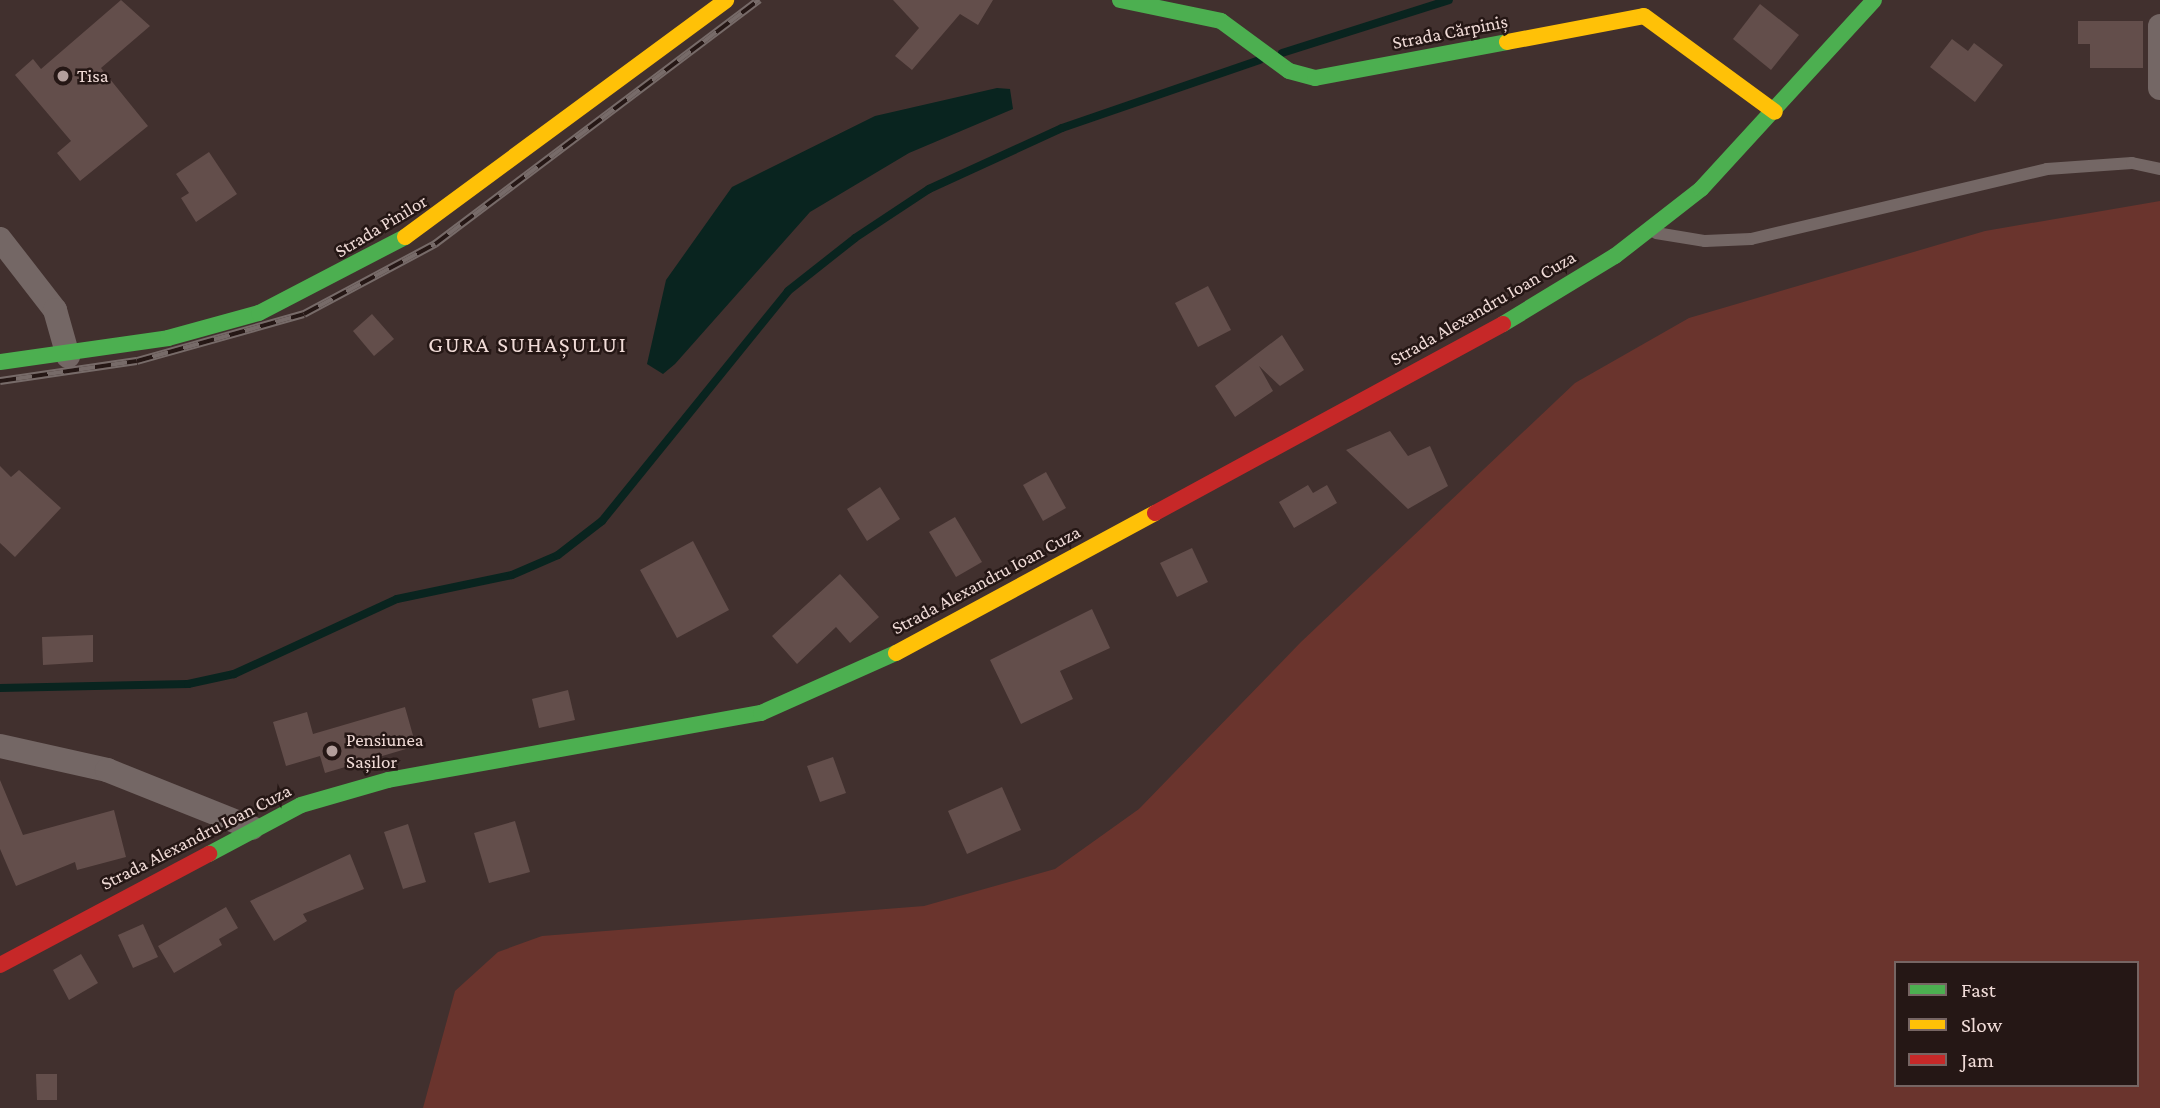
<!DOCTYPE html>
<html>
<head>
<meta charset="utf-8">
<style>
	body { margin:0 }
	#map { position:relative; width:2160px; height:1108px; overflow:hidden; background:#41302e; font-family:"Crimson Pro",serif }
	div>[style] { position:absolute }
	.green>* { inset:0; background:#6a342d }
	.water>* { inset:0; background:#09241f }
	.stream>* { height:8px; margin:-4px; padding:0 4px; transform-origin:4px; border-radius:4px; background:#09241f }
	.building>* { inset:0; background:#634e4b }
	.lane>* { height:12px; margin:-6px; padding:0 6px; transform-origin:6px; border-radius:6px; background:#746765 }
	.street>* { height:24px; margin:-12px; padding:0 12px; transform-origin:12px; border-radius:12px; background:#746765 }
	.fast>* { height:16px; margin:-8px; padding:0 8px; transform-origin:8px; border-radius:8px; background:#4caf50 }
	.slow>* { height:16px; margin:-8px; padding:0 8px; transform-origin:8px; border-radius:8px; background:#ffc107 }
	.jam>* { height:16px; margin:-8px; padding:0 8px; transform-origin:8px; border-radius:8px; background:#c62828 }
	.rail>* { height:8px; margin-top:-4px; transform-origin:0; background:repeating-linear-gradient(90deg,#251715 0 16px,#776b69 0 32px); box-sizing:border-box; border-block:2px solid #776b69 }
	.dots>* { width:19px; height:19px; translate:-50% -50%; box-sizing:border-box; border:4px solid #251715; border-radius:50% }
	span { translate:-50% -50%; white-space:nowrap; text-align:center; line-height:1.15; -webkit-text-stroke:5px #251715; paint-order:stroke }
	.street-label { font-size:19px; color:#f0dbd7 }
	.poi-label { font-size:19px; color:#f0dbd7 }
	.left { translate:0 -50%; text-align:left }
	.quarter-label { font-size:23px; color:#f0dbd7; letter-spacing:2px }
	.legend { position:absolute; left:1894px; top:961px; width:245px; height:126px; box-sizing:border-box; background:#251715; border:2px solid #766563; margin:0; padding:9px 12px; list-style:none; font-size:21px; color:#f0dbd7 }
	.legend li { display:flex; align-items:center; gap:14px; height:35px }
	.legend b { width:35px; border:2px solid #766563 }
</style>
</head>
<body>
<div id="map">
	<div class="green">
		<div style="clip-path:polygon(evenodd,2160px 201px,2160px 1108px,423px 1108px,455px 991px,498px 952px,542px 936px,924px 906px,1055px 869px,1139px 809px,1301px 642px,1575px 383px,1689px 318px,1985px 231px,2160px 201px,1896px 963px,2137px 963px,2137px 1085px,1896px 1085px,1896px 963px)"></div>
	</div>
	<div class="water">
		<div style="clip-path:polygon(997px 88px,1010px 89px,1013px 109px,909px 153px,810px 212px,675px 364px,663px 374px,647px 364px,666px 280px,732px 187px,875px 116px)"></div>
	</div>
	<div class="stream">
		<div style="left:1282px;top:53px;width:175px;rotate:-17.6deg"></div>
		<div style="left:0;top:688px;width:188px;rotate:-1.2deg"></div>
		<div style="left:188px;top:684px;width:47px;rotate:-12.3deg"></div>
		<div style="left:234px;top:674px;width:179px;rotate:-24.7deg"></div>
		<div style="left:397px;top:599px;width:117px;rotate:-11.8deg"></div>
		<div style="left:512px;top:575px;width:50px;rotate:-23.5deg"></div>
		<div style="left:558px;top:555px;width:56px;rotate:-37.7deg"></div>
		<div style="left:602px;top:521px;width:296px;rotate:-51deg"></div>
		<div style="left:788px;top:291px;width:85px;rotate:-38.3deg"></div>
		<div style="left:855px;top:238px;width:89px;rotate:-33.5deg"></div>
		<div style="left:929px;top:189px;width:146px;rotate:-24.6deg"></div>
		<div style="left:1062px;top:128px;width:209px;rotate:-19deg"></div>
	</div>
	<div class="building">
		<div style="clip-path:polygon(121px 0,150px 26px,101px 68px,148px 126px,80px 181px,57px 153px,71px 141px,15px 75px,33px 59px,41px 69px)"></div>
		<div style="clip-path:polygon(893px 0,993px 0,978px 25px,960px 14px,912px 70px,895px 56px,919px 28px)"></div>
		<div style="clip-path:polygon(1760px 4px,1799px 35px,1771px 70px,1733px 39px)"></div>
		<div style="clip-path:polygon(2078px 21px,2143px 21px,2143px 68px,2090px 68px,2090px 44px,2078px 44px)"></div>
		<div style="clip-path:polygon(1952px 39px,1968px 51px,1974px 43px,2003px 65px,1975px 102px,1930px 67px)"></div>
		<div style="clip-path:polygon(209px 152px,237px 194px,196px 222px,181px 198px,189px 193px,176px 174px)"></div>
		<div style="clip-path:polygon(1208px 286px,1231px 330px,1198px 347px,1175px 303px)"></div>
		<div style="clip-path:polygon(372px 314px,394px 339px,374px 356px,353px 331px)"></div>
		<div style="clip-path:polygon(1282px 335px,1304px 370px,1280px 386px,1259px 366px,1273px 391px,1235px 417px,1215px 386px)"></div>
		<div style="clip-path:polygon(1390px 431px,1408px 456px,1430px 446px,1448px 486px,1408px 509px,1346px 450px)"></div>
		<div style="clip-path:polygon(0 466px,11px 477px,19px 470px,61px 508px,15px 557px,0 543px)"></div>
		<div style="clip-path:polygon(1046px 472px,1066px 508px,1043px 521px,1023px 485px)"></div>
		<div style="clip-path:polygon(1308px 485px,1313px 493px,1327px 485px,1337px 503px,1294px 528px,1279px 502px)"></div>
		<div style="clip-path:polygon(880px 487px,900px 519px,867px 541px,847px 509px)"></div>
		<div style="clip-path:polygon(955px 517px,982px 562px,956px 577px,929px 532px)"></div>
		<div style="clip-path:polygon(693px 541px,729px 610px,677px 638px,640px 570px)"></div>
		<div style="clip-path:polygon(1192px 548px,1208px 582px,1177px 597px,1160px 563px)"></div>
		<div style="clip-path:polygon(840px 574px,879px 617px,850px 643px,836px 627px,797px 664px,772px 636px)"></div>
		<div style="clip-path:polygon(1092px 609px,1110px 648px,1060px 671px,1073px 699px,1021px 724px,990px 660px)"></div>
		<div style="clip-path:polygon(93px 635px,93px 662px,43px 665px,42px 637px)"></div>
		<div style="clip-path:polygon(568px 690px,575px 720px,539px 728px,532px 699px)"></div>
		<div style="clip-path:polygon(405px 707px,416px 746px,325px 773px,320px 756px,286px 766px,273px 722px,307px 712px,313px 734px)"></div>
		<div style="clip-path:polygon(833px 757px,846px 793px,820px 802px,807px 766px)"></div>
		<div style="clip-path:polygon(0 780px,23px 835px,114px 810px,126px 857px,77px 870px,75px 862px,16px 886px,0 849px)"></div>
		<div style="clip-path:polygon(1002px 787px,1021px 830px,967px 854px,948px 811px)"></div>
		<div style="clip-path:polygon(515px 821px,530px 872px,489px 883px,474px 833px)"></div>
		<div style="clip-path:polygon(408px 824px,426px 882px,403px 889px,384px 832px)"></div>
		<div style="clip-path:polygon(350px 854px,364px 889px,303px 914px,307px 921px,274px 941px,250px 901px)"></div>
		<div style="clip-path:polygon(226px 907px,238px 928px,219px 939px,222px 945px,174px 973px,158px 946px)"></div>
		<div style="clip-path:polygon(143px 924px,158px 957px,133px 968px,118px 935px)"></div>
		<div style="clip-path:polygon(81px 954px,98px 983px,69px 1000px,53px 970px)"></div>
		<div style="clip-path:polygon(36px 1074px,57px 1074px,57px 1100px,37px 1100px)"></div>
	</div>
	<div class="lane">
		<div style="left:1656px;top:233px;width:50px;rotate:9.3deg"></div>
		<div style="left:1705px;top:241px;width:46px;rotate:-2.5deg"></div>
		<div style="left:1751px;top:239px;width:304px;rotate:-13.3deg"></div>
		<div style="left:2047px;top:169px;width:85px;rotate:-4deg"></div>
		<div style="left:2132px;top:163px;width:29px;rotate:12deg"></div>
	</div>
	<div class="street">
		<div style="left:2160px;top:26px;width:62px;rotate:90deg"></div>
		<div style="left:0;top:239px;width:90px;rotate:52.2deg"></div>
		<div style="left:55px;top:310px;width:48px;rotate:74.2deg"></div>
		<div style="left:0;top:746px;width:110px;rotate:12.6deg"></div>
		<div style="left:107px;top:770px;width:156px;rotate:21.8deg"></div>
	</div>
	<div class="fast">
		<div style="left:1120px;top:0;width:103px;rotate:11.7deg"></div>
		<div style="left:1221px;top:21px;width:84px;rotate:36.3deg"></div>
		<div style="left:1289px;top:71px;width:27px;rotate:15deg"></div>
		<div style="left:1315px;top:78px;width:195px;rotate:-10.6deg"></div>
		<div style="left:1503px;top:324px;width:131px;rotate:-31.3deg"></div>
		<div style="left:1615px;top:256px;width:109px;rotate:-37.9deg"></div>
		<div style="left:1701px;top:189px;width:256px;rotate:-47.5deg"></div>
		<div style="left:0;top:362px;width:170px;rotate:-8.1deg"></div>
		<div style="left:168px;top:338px;width:94px;rotate:-15.4deg"></div>
		<div style="left:259px;top:313px;width:165px;rotate:-27.5deg"></div>
		<div style="left:209px;top:854px;width:104px;rotate:-28deg"></div>
		<div style="left:301px;top:805px;width:91px;rotate:-16deg"></div>
		<div style="left:388px;top:780px;width:379px;rotate:-10.2deg"></div>
		<div style="left:761px;top:713px;width:148px;rotate:-24deg"></div>
	</div>
	<div class="slow">
		<div style="left:1507px;top:42px;width:139px;rotate:-10.7deg"></div>
		<div style="left:1644px;top:16px;width:162px;rotate:36.2deg"></div>
		<div style="left:405px;top:237px;width:399px;rotate:-36.4deg"></div>
		<div style="left:896px;top:653px;width:294px;rotate:-28.4deg"></div>
	</div>
	<div class="jam">
		<div style="left:1155px;top:513px;width:396px;rotate:-28.5deg"></div>
		<div style="left:0;top:965px;width:237px;rotate:-28deg"></div>
	</div>
	<div class="rail">
		<div style="left:0;top:381px;width:138px;rotate:-8.3deg"></div>
		<div style="left:137px;top:361px;width:173px;rotate:-15.7deg"></div>
		<div style="left:304px;top:314px;width:149px;rotate:-28.1deg"></div>
		<div style="left:435px;top:244px;width:406px;rotate:-37deg"></div>
	</div>
	<div class="dots">
		<div style="left:63px;top:76px;background:#b39f9c"></div>
		<div style="left:332px;top:751px;background:#b39f9c"></div>
	</div>
	<div class="street-label">
		<span style="left:1450px;top:32px;rotate:-11deg">Strada Cărpiniș</span>
		<span style="left:381px;top:226px;rotate:-31deg">Strada Pinilor</span>
		<span style="left:1483px;top:308px;rotate:-30deg">Strada Alexandru Ioan Cuza</span>
		<span style="left:986px;top:580px;rotate:-28deg">Strada Alexandru Ioan Cuza</span>
		<span style="left:196px;top:837px;rotate:-27deg">Strada Alexandru Ioan Cuza</span>
	</div>
	<div class="poi-label">
		<span class="left" style="left:77px;top:76px">Tisa</span>
		<span class="left" style="left:346px;top:751px">Pensiunea<br>Sașilor</span>
	</div>
	<div class="quarter-label">
		<span style="left:528px;top:344px">GURA SUHAȘULUI</span>
	</div>
	<ul class="legend">
	<li><b style="height:9px;background:#4caf50"></b>Fast</li>
	<li><b style="height:9px;background:#ffc107"></b>Slow</li>
	<li><b style="height:9px;background:#c62828"></b>Jam</li>
	</ul>
</div>
</body>
</html>
